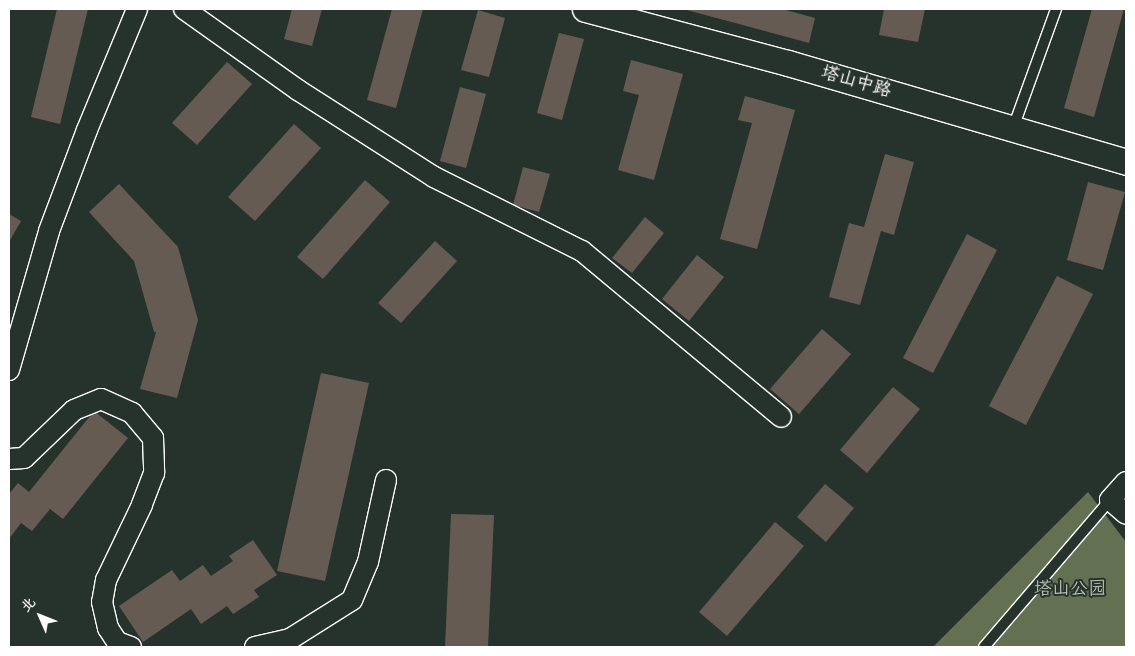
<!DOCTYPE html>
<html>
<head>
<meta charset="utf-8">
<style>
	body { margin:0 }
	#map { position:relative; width:1135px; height:656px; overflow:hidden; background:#26332d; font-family:"Indie Flower","LXGW WenKai TC",sans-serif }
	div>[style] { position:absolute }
	.green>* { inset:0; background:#637052 }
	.building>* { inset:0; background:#665b52 }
	.roads { filter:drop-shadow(1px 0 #fff) drop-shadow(-1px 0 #fff) drop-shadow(0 1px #fff) drop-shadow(0 -1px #fff) }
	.service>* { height:10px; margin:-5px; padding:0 5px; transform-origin:5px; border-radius:5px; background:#26332d }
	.minor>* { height:20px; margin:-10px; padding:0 10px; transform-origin:10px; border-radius:10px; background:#26332d }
	.tertiary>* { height:25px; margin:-12.5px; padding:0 12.5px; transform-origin:12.5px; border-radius:12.5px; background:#26332d }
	span { translate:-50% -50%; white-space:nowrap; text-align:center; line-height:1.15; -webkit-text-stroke:4px #26332d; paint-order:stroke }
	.street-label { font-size:18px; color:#fff }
	.park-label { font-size:18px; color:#b9bfb1 }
	.frame { position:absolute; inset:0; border:10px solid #fff; pointer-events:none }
	.north { position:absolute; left:15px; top:591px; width:50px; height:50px; -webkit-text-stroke:4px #26332d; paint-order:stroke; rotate:314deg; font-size:14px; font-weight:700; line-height:20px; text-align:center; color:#fff }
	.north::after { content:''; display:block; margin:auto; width:18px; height:22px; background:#fff; clip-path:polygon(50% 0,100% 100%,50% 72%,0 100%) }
</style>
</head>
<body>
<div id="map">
	<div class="green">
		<div style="clip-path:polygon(1088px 492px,1126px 542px,1126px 647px,933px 647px)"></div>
	</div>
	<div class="building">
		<div style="clip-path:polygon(57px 9px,88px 9px,60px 124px,31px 117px)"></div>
		<div style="clip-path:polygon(292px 9px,322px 9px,312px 46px,284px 39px)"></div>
		<div style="clip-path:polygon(392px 9px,423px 9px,396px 108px,367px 100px)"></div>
		<div style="clip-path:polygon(683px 9px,782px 9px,815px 18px,809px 43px)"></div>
		<div style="clip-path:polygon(884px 9px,925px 9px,918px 42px,879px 35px)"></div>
		<div style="clip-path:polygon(1092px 9px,1124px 9px,1094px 117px,1064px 108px)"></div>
		<div style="clip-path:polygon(478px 10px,505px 18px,489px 77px,461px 70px)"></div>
		<div style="clip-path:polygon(559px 33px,584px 39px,562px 120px,537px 113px)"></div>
		<div style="clip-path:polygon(631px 60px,683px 74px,654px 180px,618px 170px,639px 95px,623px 91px)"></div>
		<div style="clip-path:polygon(227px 62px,252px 84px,197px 145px,172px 123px)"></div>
		<div style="clip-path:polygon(460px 87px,486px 94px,466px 168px,440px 161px)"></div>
		<div style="clip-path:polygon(745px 96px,795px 110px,757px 249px,720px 239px,752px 123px,738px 120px)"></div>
		<div style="clip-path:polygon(294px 124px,321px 148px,255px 221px,228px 197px)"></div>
		<div style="clip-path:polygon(885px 154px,914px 162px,894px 235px,881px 231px,860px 305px,829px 297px,849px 223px,864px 227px)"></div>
		<div style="clip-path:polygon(523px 167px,550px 174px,539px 212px,513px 205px)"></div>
		<div style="clip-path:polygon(365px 180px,390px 202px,323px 279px,297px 257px)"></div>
		<div style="clip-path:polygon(1088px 182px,1125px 192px,1103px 270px,1067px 260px)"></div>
		<div style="clip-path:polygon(119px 184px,178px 247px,198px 320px,177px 398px,140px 389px,156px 332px,154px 332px,134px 261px,89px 212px)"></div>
		<div style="clip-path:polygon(9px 214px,21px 221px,9px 242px)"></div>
		<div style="clip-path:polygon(645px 217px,664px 233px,632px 273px,612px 258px)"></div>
		<div style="clip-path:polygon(967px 234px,997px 250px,933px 373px,903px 358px)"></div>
		<div style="clip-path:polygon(435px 241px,457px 261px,401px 323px,378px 303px)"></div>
		<div style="clip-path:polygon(697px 255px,724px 277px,689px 321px,662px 299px)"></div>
		<div style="clip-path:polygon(1057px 276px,1093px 294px,1026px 425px,989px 406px)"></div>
		<div style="clip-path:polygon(822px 329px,851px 354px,799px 414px,770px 389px)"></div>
		<div style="clip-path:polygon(321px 373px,369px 383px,325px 581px,277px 571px)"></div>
		<div style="clip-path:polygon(893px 387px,920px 409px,867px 473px,840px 450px)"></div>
		<div style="clip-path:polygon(94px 411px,128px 438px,63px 519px,50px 509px,32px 531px,21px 523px,9px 539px,9px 494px,18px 483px,29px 492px)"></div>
		<div style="clip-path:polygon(825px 484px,854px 508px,826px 542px,797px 517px)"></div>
		<div style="clip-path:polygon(451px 514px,494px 515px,488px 647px,445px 647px)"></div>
		<div style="clip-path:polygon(775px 522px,804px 546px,727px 636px,699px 612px)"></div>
		<div style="clip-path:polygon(253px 540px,277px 575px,254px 590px,259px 597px,233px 614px,227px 606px,201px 624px,191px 609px,143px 642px,119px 606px,172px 570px,180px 581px,203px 565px,211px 576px,233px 561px,229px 556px)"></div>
	</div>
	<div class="roads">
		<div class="service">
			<div style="left:1013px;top:128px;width:127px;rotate:-70.1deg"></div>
			<div style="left:984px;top:647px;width:194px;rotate:-49.4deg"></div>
		</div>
		<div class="minor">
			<div style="left:184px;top:9px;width:140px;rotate:35.4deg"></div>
			<div style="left:298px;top:90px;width:161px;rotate:32.6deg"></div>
			<div style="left:434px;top:177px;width:165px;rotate:26.6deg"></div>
			<div style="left:582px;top:251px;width:259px;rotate:39.8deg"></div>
			<div style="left:9px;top:370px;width:145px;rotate:-73.9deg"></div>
			<div style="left:49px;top:231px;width:108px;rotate:-69.4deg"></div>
			<div style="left:87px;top:130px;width:131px;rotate:-67.5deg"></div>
			<div style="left:9px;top:459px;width:15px;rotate:-4deg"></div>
			<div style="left:24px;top:458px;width:69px;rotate:-43.8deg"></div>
			<div style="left:74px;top:410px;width:29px;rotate:-22deg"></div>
			<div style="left:101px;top:399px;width:34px;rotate:24deg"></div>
			<div style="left:132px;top:413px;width:33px;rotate:50deg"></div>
			<div style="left:153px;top:438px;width:35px;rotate:88deg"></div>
			<div style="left:154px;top:473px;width:34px;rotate:111deg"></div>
			<div style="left:142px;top:505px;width:83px;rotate:115.6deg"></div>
			<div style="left:106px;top:580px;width:22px;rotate:100deg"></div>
			<div style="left:102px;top:602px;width:27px;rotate:77deg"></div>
			<div style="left:108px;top:628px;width:17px;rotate:57deg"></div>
			<div style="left:117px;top:642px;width:15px;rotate:20deg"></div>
			<div style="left:1126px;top:482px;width:24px;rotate:132deg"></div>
			<div style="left:1110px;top:500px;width:21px;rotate:41deg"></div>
			<div style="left:255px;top:647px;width:36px;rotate:-13deg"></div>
			<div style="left:290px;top:639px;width:73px;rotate:-32.2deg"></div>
			<div style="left:352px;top:600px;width:41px;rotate:-67.2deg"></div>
			<div style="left:368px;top:562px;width:84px;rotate:-77.6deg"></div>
		</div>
		<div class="tertiary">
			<div style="left:585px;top:9px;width:210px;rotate:14.9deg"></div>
			<div style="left:788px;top:63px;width:352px;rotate:16.3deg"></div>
		</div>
	</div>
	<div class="street-label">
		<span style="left:856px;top:83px;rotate:16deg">塔山中路</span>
	</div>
	<div class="park-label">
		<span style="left:1070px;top:590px">塔山公园</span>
	</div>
	<div class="frame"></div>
	<div class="north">北</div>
</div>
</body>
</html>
